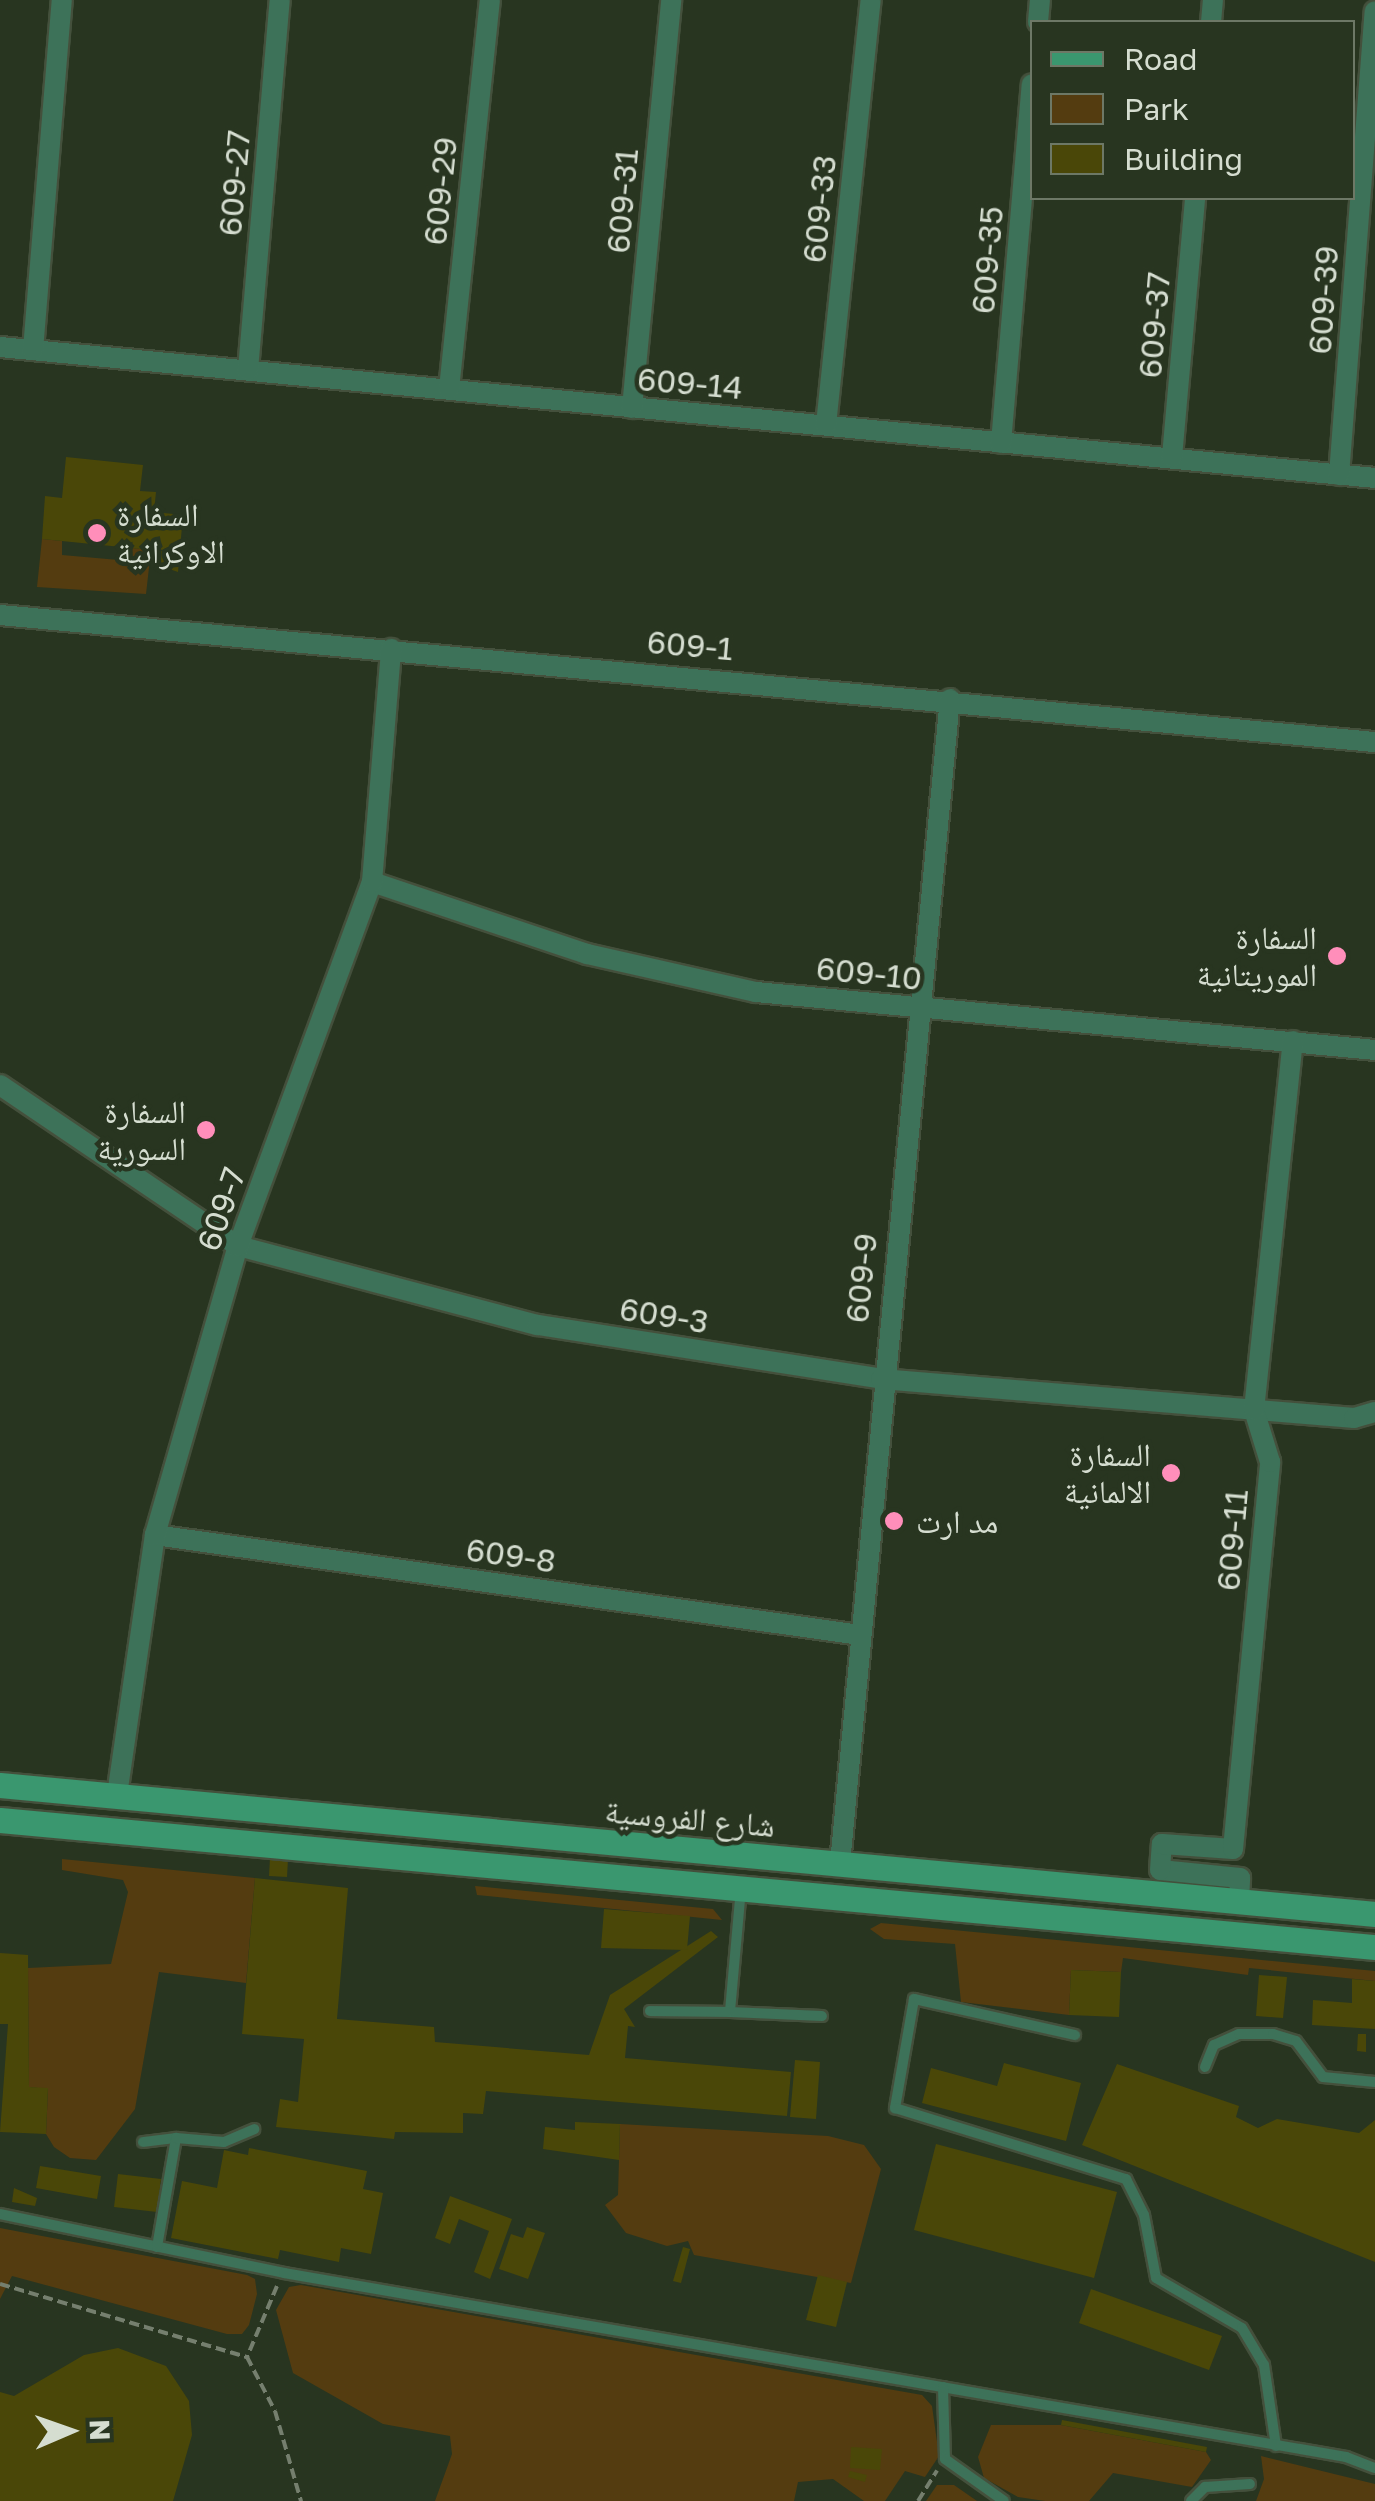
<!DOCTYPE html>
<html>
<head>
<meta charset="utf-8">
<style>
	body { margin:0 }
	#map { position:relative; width:1375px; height:2501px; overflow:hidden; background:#283520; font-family:"Golos Text","Noto Naskh Arabic",sans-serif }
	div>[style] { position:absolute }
	.green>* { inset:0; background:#543c10 }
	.building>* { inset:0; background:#4a4708 }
	.path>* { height:4px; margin-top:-2px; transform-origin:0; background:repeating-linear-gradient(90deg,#757f6e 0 10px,transparent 0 15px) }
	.roads { filter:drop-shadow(2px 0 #44503c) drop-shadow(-2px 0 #44503c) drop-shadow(0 2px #44503c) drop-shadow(0 -2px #44503c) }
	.lane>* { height:10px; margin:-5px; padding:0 5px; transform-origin:5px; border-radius:5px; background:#3d7259 }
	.street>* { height:20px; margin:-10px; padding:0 10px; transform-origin:10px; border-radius:10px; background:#3d7259 }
	.secondary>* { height:25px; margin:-12.5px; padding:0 12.5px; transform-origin:12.5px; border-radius:12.5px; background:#3a976f }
	.dots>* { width:28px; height:28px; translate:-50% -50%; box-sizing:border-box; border:5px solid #283520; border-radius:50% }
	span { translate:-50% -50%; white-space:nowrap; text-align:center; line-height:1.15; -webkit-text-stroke:9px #283520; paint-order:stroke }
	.street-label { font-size:32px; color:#d5ddd0 }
	.poi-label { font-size:32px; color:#d5ddd0 }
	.left { translate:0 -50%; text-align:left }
	.right { translate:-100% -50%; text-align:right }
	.legend { position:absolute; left:1030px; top:20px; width:325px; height:180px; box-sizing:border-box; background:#283520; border:2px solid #6d7866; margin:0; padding:12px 18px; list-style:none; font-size:30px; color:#d5ddd0 }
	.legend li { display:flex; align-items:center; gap:20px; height:50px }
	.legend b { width:50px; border:2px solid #6d7866 }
	.north { position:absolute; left:20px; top:2381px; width:100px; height:100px; -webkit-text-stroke:8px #283520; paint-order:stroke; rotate:88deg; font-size:28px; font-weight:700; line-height:40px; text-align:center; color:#d5ddd0 }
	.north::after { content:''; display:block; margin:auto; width:35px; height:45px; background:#d5ddd0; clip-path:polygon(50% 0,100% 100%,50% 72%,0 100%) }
</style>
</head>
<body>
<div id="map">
	<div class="green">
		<div style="clip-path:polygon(42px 539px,62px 541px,62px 555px,130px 561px,132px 548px,151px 550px,146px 594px,37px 587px)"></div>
		<div style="clip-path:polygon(62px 1859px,255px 1878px,246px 1983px,159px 1972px,135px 2109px,96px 2160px,70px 2158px,54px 2147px,46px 2134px,48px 2089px,29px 2087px,28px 1968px,111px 1964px,128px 1892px,123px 1880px,62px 1870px)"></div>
		<div style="clip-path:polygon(475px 1886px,713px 1909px,722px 1920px,477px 1895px)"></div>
		<div style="clip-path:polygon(881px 1923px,1375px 1971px,1375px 1981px,1249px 1968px,1248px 1975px,1123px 1958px,1121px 1972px,1071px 1970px,1069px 2015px,961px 2002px,955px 1944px,884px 1939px,870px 1929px)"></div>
		<div style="clip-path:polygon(620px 2124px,828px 2136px,864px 2145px,881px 2169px,851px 2283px,694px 2255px,688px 2241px,667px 2246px,626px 2233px,605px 2205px,618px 2195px)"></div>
		<div style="clip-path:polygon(0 2228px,247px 2275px,255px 2279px,257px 2294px,249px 2325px,242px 2334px,227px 2334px,12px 2276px,0 2299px)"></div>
		<div style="clip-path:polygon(301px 2285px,922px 2395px,932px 2406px,939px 2456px,925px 2477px,905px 2471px,885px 2501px,864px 2501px,833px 2479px,798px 2482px,794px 2501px,435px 2501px,452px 2454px,450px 2436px,383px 2424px,293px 2373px,276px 2310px,289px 2287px)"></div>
		<div style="clip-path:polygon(991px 2425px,1061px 2425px,1206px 2452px,1211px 2460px,1192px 2487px,1113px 2473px,1089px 2501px,1045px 2501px,1018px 2497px,984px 2478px,978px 2457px)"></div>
		<div style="clip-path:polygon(1261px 2456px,1375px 2484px,1375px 2501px,1256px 2501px,1264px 2479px)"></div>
		<div style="clip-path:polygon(937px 2485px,954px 2485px,977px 2501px,926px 2501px)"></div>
	</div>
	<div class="building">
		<div style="clip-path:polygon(66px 457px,143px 465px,140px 491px,156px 492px,154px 512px,183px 515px,178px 572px,149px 562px,151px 550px,42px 539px,45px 496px,62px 498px)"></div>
		<div style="clip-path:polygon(270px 1858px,288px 1859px,287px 1877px,269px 1876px)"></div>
		<div style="clip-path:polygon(255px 1878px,348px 1888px,337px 2019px,434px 2027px,435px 2042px,589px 2055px,610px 1995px,711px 1931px,718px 1937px,624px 2009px,635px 2027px,628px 2026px,625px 2058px,791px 2072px,787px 2116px,486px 2091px,483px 2114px,463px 2113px,463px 2133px,395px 2132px,394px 2139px,276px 2127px,280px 2099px,298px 2102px,304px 2039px,242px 2034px)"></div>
		<div style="clip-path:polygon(604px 1909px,690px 1916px,687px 1950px,601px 1948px)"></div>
		<div style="clip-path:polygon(0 1953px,28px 1955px,29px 2087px,48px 2088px,46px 2134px,0 2132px,8px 2024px,0 2024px)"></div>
		<div style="clip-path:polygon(1071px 1970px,1121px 1972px,1119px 2017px,1069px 2015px)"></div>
		<div style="clip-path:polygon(1259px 1975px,1287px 1977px,1283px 2018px,1256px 2016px)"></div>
		<div style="clip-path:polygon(1352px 1979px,1375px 1981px,1375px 2029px,1312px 2025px,1313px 2000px,1352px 2003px)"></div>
		<div style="clip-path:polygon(1358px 2034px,1366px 2034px,1366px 2052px,1357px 2051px)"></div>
		<div style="clip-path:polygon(795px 2060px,820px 2062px,816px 2119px,790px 2117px)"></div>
		<div style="clip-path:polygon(1004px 2063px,1081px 2083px,1066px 2141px,922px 2103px,931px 2068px,997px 2086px)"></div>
		<div style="clip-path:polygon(1117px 2064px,1239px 2106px,1236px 2117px,1258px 2128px,1277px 2119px,1359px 2133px,1375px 2120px,1375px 2262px,1082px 2145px)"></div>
		<div style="clip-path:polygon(575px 2122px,620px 2124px,619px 2160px,543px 2149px,545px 2127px,575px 2130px)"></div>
		<div style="clip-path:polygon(936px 2144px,1117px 2192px,1094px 2278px,914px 2230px)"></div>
		<div style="clip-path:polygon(249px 2148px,367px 2171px,363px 2189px,383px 2193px,371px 2254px,341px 2248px,339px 2262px,280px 2250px,278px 2259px,171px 2238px,182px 2181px,217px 2188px,224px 2150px,248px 2155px)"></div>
		<div style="clip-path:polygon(40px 2166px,101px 2176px,97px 2199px,36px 2188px)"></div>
		<div style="clip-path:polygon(118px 2174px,161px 2179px,157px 2212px,114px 2207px)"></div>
		<div style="clip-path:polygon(14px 2188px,37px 2198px,35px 2206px,12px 2202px)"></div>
		<div style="clip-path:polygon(450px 2196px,512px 2219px,490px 2279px,474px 2272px,489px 2231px,459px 2219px,450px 2244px,435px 2238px)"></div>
		<div style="clip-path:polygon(527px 2227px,545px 2233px,528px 2279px,499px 2269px,511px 2234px,523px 2238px)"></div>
		<div style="clip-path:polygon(683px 2247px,690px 2249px,681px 2283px,673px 2281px)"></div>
		<div style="clip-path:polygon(818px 2275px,847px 2282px,836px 2327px,806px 2320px)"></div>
		<div style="clip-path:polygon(1091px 2289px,1222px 2336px,1209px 2370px,1079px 2323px)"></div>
		<div style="clip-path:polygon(118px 2348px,166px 2366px,189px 2401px,192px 2435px,173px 2501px,0 2501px,0 2392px,14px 2396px,84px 2355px)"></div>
		<div style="clip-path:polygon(1062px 2420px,1207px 2447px,1206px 2452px,1061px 2425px)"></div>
		<div style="clip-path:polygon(851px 2447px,882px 2449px,880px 2470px,850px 2468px)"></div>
		<div style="clip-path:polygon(850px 2471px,867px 2475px,865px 2482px,848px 2477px)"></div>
	</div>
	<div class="path">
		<div style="left:0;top:2284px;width:258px;rotate:16.5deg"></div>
		<div style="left:277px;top:2286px;width:77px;rotate:112.9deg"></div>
		<div style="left:247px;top:2357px;width:61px;rotate:62.6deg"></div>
		<div style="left:275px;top:2411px;width:94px;rotate:73.9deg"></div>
		<div style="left:918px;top:2501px;width:36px;rotate:-58deg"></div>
	</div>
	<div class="roads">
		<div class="lane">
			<div style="left:741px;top:1888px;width:124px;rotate:95.1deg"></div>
			<div style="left:730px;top:2012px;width:92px;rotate:2.5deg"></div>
			<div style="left:650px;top:2011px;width:80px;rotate:0.7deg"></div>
			<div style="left:1075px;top:2035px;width:165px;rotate:-167.4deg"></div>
			<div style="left:914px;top:1999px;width:111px;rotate:99.9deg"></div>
			<div style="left:895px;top:2108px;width:242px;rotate:17.1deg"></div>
			<div style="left:1126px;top:2179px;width:40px;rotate:63.4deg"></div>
			<div style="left:1144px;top:2215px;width:64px;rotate:79.2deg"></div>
			<div style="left:1156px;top:2278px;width:99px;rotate:30.2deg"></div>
			<div style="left:1242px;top:2328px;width:43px;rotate:59.3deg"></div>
			<div style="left:1264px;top:2365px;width:82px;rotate:81.6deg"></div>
			<div style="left:1205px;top:2067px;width:24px;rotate:-68deg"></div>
			<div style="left:1214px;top:2045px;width:27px;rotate:-24deg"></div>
			<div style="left:1239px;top:2034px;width:34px"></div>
			<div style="left:1273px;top:2034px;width:24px;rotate:17deg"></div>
			<div style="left:1296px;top:2041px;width:45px;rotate:53.1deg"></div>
			<div style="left:1323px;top:2077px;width:52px;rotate:5.5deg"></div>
			<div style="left:143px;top:2142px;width:33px;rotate:-7deg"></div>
			<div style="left:0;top:2214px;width:290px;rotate:11.7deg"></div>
			<div style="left:284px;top:2273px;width:1078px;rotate:9.83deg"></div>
			<div style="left:1346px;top:2457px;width:31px;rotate:21deg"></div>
			<div style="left:157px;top:2247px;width:111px;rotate:-80.1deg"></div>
			<div style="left:176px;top:2138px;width:48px;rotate:4.8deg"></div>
			<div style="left:224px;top:2142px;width:33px;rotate:-23deg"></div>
			<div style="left:943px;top:2387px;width:72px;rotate:88.4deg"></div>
			<div style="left:945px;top:2459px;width:72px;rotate:35.4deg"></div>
			<div style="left:1191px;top:2501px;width:20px;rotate:-45deg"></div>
			<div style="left:1205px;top:2487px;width:45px;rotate:-3.8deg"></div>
		</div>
		<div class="street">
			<div style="left:1038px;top:22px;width:22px;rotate:-85deg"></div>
			<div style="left:1211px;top:22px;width:22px;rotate:-85deg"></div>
			<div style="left:0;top:347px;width:1381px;rotate:5.44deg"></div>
			<div style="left:33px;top:350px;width:351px;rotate:-85.3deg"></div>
			<div style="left:248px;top:370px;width:371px;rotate:-85.1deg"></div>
			<div style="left:449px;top:389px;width:391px;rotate:-84deg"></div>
			<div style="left:632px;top:408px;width:410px;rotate:-84.5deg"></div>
			<div style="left:826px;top:425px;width:427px;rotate:-84deg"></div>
			<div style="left:1001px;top:443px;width:360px;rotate:-85.1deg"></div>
			<div style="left:1172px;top:457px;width:260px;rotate:-84.9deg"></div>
			<div style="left:1339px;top:475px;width:465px;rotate:-85.6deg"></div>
			<div style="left:0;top:615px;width:1381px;rotate:5.28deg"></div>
			<div style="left:372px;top:882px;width:227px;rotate:18.5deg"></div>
			<div style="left:587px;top:954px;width:173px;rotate:12.7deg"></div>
			<div style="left:756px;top:992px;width:622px;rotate:5.35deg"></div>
			<div style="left:0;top:1085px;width:287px;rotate:34.1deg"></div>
			<div style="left:238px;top:1246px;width:310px;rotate:14.8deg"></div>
			<div style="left:538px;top:1325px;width:347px;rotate:8.9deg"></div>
			<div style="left:881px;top:1379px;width:475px;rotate:4.7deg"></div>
			<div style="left:1354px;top:1418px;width:22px;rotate:-16deg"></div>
			<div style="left:155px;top:1535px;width:712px;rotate:8.07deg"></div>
			<div style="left:117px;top:1795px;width:263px;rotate:-81.7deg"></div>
			<div style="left:155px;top:1535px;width:301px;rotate:-74deg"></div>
			<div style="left:238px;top:1246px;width:388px;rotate:-69.8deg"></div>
			<div style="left:372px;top:882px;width:234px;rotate:-85.3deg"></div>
			<div style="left:840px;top:1864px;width:1170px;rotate:-84.61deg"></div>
			<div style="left:1239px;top:1900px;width:22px;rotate:-87deg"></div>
			<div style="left:1240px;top:1878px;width:80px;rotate:-174.3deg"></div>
			<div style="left:1160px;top:1870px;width:26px;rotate:-86deg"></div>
			<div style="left:1162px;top:1844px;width:71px;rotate:4deg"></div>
			<div style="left:1233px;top:1849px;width:389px;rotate:-84.5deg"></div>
			<div style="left:1270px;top:1462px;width:54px;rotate:-107.1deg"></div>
			<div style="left:1254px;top:1410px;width:371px;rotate:-84deg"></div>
		</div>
		<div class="secondary">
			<div style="left:0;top:1785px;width:1381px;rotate:5.36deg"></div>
			<div style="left:0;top:1820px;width:1381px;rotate:5.28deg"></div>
		</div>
	</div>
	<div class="dots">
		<div style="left:97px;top:533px;background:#ff8eba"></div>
		<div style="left:1337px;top:956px;background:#ff8eba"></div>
		<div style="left:206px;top:1130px;background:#ff8eba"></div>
		<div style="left:1171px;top:1473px;background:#ff8eba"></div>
		<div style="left:894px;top:1521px;background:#ff8eba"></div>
	</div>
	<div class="street-label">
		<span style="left:234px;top:183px;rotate:-85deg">609-27</span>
		<span style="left:440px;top:191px;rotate:-84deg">609-29</span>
		<span style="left:622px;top:201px;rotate:-85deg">609-31</span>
		<span style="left:819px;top:209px;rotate:-84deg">609-33</span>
		<span style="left:987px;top:260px;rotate:-85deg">609-35</span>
		<span style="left:1323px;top:300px;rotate:-86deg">609-39</span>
		<span style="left:1154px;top:325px;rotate:-85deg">609-37</span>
		<span style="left:690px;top:383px;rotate:5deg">609-14</span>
		<span style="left:690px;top:645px;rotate:5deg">609-1</span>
		<span style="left:869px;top:973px;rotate:6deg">609-10</span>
		<span style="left:221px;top:1209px;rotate:-71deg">609-7</span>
		<span style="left:861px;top:1278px;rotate:-84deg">609-9</span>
		<span style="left:664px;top:1315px;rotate:9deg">609-3</span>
		<span style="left:1232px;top:1540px;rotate:-85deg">609-11</span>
		<span style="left:511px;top:1555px;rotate:8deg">609-8</span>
		<span style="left:690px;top:1818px;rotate:5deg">شارع الفروسية</span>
	</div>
	<div class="poi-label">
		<span class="left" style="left:117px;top:533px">السفارة<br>الاوكرانية</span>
		<span class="right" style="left:1317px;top:956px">السفارة<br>الموريتانية</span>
		<span class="right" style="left:186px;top:1130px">السفارة<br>السورية</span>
		<span class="right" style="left:1151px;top:1473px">السفارة<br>الالمانية</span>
		<span class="left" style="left:916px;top:1521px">مد ارت</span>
	</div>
	<ul class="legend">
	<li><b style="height:12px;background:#3a976f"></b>Road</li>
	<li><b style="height:28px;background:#543c10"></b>Park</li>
	<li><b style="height:28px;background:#4a4708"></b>Building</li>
	</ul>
	<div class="north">N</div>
</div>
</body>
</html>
